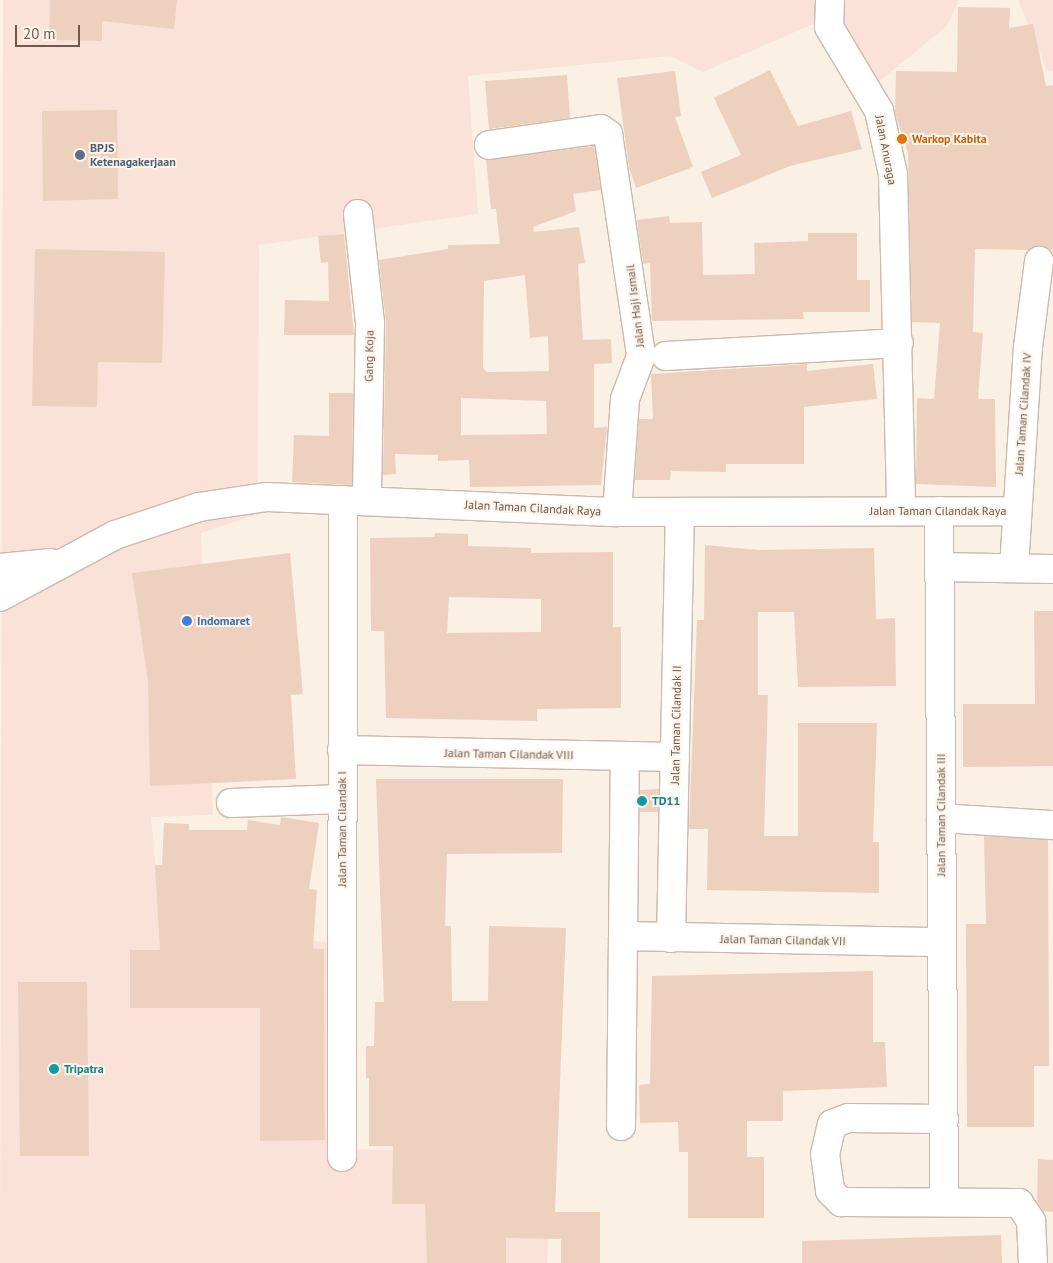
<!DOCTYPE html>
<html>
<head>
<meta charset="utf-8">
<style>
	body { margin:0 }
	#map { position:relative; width:1053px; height:1263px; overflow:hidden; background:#faf1e4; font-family:"PT Sans",sans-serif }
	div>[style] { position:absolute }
	.commercial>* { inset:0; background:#fae2d9 }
	.building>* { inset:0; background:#edd0be }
	.roads { filter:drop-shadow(1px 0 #cbb9ac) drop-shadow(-1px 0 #cbb9ac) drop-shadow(0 1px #cbb9ac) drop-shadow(0 -1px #cbb9ac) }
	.minor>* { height:28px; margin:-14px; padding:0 14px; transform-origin:14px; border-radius:14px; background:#fff }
	.dots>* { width:14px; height:14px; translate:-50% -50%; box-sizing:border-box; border:2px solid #fdf5ea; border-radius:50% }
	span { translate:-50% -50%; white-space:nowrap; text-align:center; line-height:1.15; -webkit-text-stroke:4px #fdf5ea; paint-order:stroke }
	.food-label { font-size:12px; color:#c56008; font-weight:700 }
	.left { translate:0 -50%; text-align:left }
	.service-label { font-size:12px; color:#4e5e75; font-weight:700 }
	.street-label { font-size:12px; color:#71584c }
	.shop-label { font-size:12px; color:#366cbe; font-weight:700 }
	.culture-label { font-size:12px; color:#0d838f; font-weight:700 }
	.scale { position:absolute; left:15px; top:25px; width:65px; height:22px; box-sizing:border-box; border:2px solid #71584c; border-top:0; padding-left:6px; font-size:15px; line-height:18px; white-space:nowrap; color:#71584c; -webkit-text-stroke:4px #fdf5ea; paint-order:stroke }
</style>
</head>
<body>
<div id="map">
	<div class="commercial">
		<div style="clip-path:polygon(3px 0,959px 0,947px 26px,870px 89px,813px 24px,703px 72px,670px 56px,468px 76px,478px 214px,259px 245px,258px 514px,201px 533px,213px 815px,151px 817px,162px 937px,337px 942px,334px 1149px,554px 1152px,547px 1263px,0 1263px)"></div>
		<div style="clip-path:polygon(1018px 0,1053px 0,1053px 72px,1047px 70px)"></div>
	</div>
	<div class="building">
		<div style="clip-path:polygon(50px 0,177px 0,174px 29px,102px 21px,102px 41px,49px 40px)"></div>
		<div style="clip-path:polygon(958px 7px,1010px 8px,1009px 28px,1033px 24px,1046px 86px,1053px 85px,1053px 250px,1040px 246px,1029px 250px,975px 249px,973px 332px,983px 333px,978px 399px,995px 399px,996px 487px,916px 484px,917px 398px,934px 399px,940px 323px,912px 322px,908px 153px,895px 113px,896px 71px,957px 72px)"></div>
		<div style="clip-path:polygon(770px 70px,798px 126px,851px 111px,862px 149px,790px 166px,712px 198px,701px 172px,741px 155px,714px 98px)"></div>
		<div style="clip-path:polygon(675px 71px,681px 116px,675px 117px,693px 167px,636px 188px,629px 167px,617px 78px)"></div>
		<div style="clip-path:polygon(567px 75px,570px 118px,489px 129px,485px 81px)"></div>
		<div style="clip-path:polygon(117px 110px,118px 199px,43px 201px,42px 111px)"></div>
		<div style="clip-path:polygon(evenodd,594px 146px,601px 190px,573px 194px,576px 211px,533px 227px,534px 232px,579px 227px,585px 263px,578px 264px,583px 340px,611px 339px,612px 363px,594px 364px,594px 428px,607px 427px,601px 485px,470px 487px,469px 460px,438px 461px,438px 455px,395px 454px,396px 474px,383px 475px,386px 323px,379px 260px,448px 249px,448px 245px,500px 244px,496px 209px,491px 209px,486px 160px,594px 146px,525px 275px,530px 338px,548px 336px,549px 371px,487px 372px,483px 368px,484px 281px,525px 275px,594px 146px,461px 398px,546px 401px,547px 434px,461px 435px,461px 398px)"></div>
		<div style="clip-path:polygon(669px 216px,670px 223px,702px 222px,703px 275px,755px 274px,754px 243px,808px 241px,808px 233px,857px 233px,857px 280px,870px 280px,870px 312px,803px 312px,804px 319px,652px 321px,650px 263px,643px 264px,637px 220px)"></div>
		<div style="clip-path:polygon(344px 234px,354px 335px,284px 335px,285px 300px,329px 301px,328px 262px,321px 263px,318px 236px)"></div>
		<div style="clip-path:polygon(35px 249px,165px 252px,162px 363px,98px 362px,97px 407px,32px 406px)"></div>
		<div style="clip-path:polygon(807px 364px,807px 371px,873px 364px,877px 399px,804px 407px,804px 464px,726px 464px,726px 472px,671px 471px,670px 480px,635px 480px,639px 419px,653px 419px,651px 374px)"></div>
		<div style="clip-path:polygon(329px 393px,353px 393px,352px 485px,292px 482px,294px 435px,329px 436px)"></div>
		<div style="clip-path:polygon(evenodd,435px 533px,468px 534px,468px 546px,531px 548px,531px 553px,613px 552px,613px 627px,621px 627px,621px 708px,537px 709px,537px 721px,386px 718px,384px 631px,371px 631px,370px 538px,434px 537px,435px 533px,449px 597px,541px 599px,541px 632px,447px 633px,449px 597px)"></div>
		<div style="clip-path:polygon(705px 545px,759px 550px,874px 548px,876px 619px,895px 618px,896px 686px,798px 687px,794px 612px,758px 612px,758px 695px,768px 695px,764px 836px,798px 836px,798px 723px,877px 723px,873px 842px,879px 842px,879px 893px,707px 890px,708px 829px,689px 829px,697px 620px,704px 620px)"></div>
		<div style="clip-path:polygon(290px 553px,303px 694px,291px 695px,296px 779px,150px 786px,148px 681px,132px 573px)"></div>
		<div style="clip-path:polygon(1034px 611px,1053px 611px,1053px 766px,963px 767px,963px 704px,1035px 704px)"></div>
		<div style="clip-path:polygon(376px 779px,563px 779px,562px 853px,447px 854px,445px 926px,451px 926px,452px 1001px,488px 1001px,489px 926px,566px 928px,555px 1212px,600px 1212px,600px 1263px,561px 1263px,561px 1239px,506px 1238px,506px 1263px,427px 1263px,425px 1204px,392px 1204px,393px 1146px,369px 1146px,369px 1078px,366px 1078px,366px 1046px,374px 1046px,375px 1002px,384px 1002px)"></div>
		<div style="clip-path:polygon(659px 789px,658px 812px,640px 812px,640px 790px)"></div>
		<div style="clip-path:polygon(281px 817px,319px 823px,309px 889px,317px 890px,313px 949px,324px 949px,325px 1140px,260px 1141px,260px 1008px,130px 1008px,130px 950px,160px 950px,155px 865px,162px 865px,164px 823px,189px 824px,189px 830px,247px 830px,248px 820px,280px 825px)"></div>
		<div style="clip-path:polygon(984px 836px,1048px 840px,1049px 1066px,1034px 1066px,1034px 1127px,967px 1127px,966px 924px,986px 924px)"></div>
		<div style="clip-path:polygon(873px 971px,873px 1042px,885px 1042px,887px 1087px,783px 1091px,783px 1121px,747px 1121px,747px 1157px,764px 1157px,764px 1218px,688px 1218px,688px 1152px,679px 1152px,678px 1122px,640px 1123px,639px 1085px,650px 1084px,652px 976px)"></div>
		<div style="clip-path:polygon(18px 982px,87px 982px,89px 1156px,20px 1156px)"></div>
		<div style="clip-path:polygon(1038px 1159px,1053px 1160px,1053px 1212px,1043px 1211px,1037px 1201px)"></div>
		<div style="clip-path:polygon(1001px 1235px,1002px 1263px,802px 1263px,802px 1241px)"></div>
	</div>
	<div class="roads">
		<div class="minor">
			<div style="left:830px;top:0;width:27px;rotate:92deg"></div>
			<div style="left:829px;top:27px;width:98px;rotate:59.2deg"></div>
			<div style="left:879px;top:111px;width:65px;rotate:77.5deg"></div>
			<div style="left:893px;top:174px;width:336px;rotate:88.6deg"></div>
			<div style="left:489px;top:145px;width:113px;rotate:-8.1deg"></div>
			<div style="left:601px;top:129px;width:9px;rotate:36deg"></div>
			<div style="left:608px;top:134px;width:224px;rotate:81.5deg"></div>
			<div style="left:641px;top:356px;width:46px;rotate:110.4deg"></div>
			<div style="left:625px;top:399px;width:113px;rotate:94deg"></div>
			<div style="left:358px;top:214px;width:110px;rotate:83.7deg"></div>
			<div style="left:370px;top:323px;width:175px;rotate:91deg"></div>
			<div style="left:666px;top:356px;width:233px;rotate:-3.2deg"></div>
			<div style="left:939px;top:511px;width:689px;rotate:89.58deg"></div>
			<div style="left:939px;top:567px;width:114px;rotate:1deg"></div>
			<div style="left:0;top:568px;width:51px;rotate:-5.6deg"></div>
			<div style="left:1014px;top:568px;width:221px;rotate:-86.4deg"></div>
			<div style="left:1028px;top:347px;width:87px;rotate:-82.7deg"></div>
			<div style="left:0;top:597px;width:131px;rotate:-28.3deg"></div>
			<div style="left:115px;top:535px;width:89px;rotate:-18.4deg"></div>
			<div style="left:199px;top:507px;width:69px;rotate:-8.4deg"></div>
			<div style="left:267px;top:497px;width:350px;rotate:2.5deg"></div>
			<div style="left:617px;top:512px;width:399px;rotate:-0.1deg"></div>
			<div style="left:342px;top:750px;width:333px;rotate:1.2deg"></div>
			<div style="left:231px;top:803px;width:111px;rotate:-2.1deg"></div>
			<div style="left:941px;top:818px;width:112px;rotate:3.6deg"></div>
			<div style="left:623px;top:936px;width:319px;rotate:1.1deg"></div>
			<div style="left:671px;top:938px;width:426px;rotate:-88.8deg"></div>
			<div style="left:944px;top:1119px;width:96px;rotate:-179.4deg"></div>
			<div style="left:848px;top:1118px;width:17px;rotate:159deg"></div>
			<div style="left:832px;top:1124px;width:31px;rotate:103deg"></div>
			<div style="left:825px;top:1154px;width:37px;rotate:82deg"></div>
			<div style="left:830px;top:1191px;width:16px;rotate:45deg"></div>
			<div style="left:841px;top:1202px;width:178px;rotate:0.3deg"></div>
			<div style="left:1019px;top:1203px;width:22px;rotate:56deg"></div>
			<div style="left:1031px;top:1221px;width:42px;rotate:87.3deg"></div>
			<div style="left:621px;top:1126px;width:370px;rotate:-89.4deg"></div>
			<div style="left:342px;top:1157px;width:657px;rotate:-89.91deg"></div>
		</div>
	</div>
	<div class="dots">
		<div style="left:902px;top:139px;background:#e8710a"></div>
		<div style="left:80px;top:155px;background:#5c6f8a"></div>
		<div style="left:187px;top:621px;background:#3f7fe0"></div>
		<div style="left:642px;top:801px;background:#0f9aa8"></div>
		<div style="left:54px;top:1069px;background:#0f9aa8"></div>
	</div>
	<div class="food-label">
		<span class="left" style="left:912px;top:139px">Warkop Kabita</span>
	</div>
	<div class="service-label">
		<span class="left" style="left:90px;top:155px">BPJS<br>Ketenagakerjaan</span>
	</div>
	<div class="street-label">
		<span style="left:886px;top:150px;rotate:79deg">Jalan Anuraga</span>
		<span style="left:635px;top:306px;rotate:-97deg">Jalan Haji Ismail</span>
		<span style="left:369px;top:356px;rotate:-89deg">Gang Koja</span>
		<span style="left:1023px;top:414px;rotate:-86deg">Jalan Taman Cilandak IV</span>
		<span style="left:533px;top:508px;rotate:3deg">Jalan Taman Cilandak Raya</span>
		<span style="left:938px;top:511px">Jalan Taman Cilandak Raya</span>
		<span style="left:676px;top:725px;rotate:-89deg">Jalan Taman Cilandak II</span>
		<span style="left:509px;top:754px;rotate:1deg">Jalan Taman Cilandak VIII</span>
		<span style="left:941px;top:815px;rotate:-90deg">Jalan Taman Cilandak III</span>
		<span style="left:342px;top:829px;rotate:-90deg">Jalan Taman Cilandak I</span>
		<span style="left:783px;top:940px;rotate:1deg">Jalan Taman Cilandak VII</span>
	</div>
	<div class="shop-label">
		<span class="left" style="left:197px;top:621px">Indomaret</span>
	</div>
	<div class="culture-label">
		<span class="left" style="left:652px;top:801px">TD11</span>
		<span class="left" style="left:64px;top:1069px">Tripatra</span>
	</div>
	<div class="scale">20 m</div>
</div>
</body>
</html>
